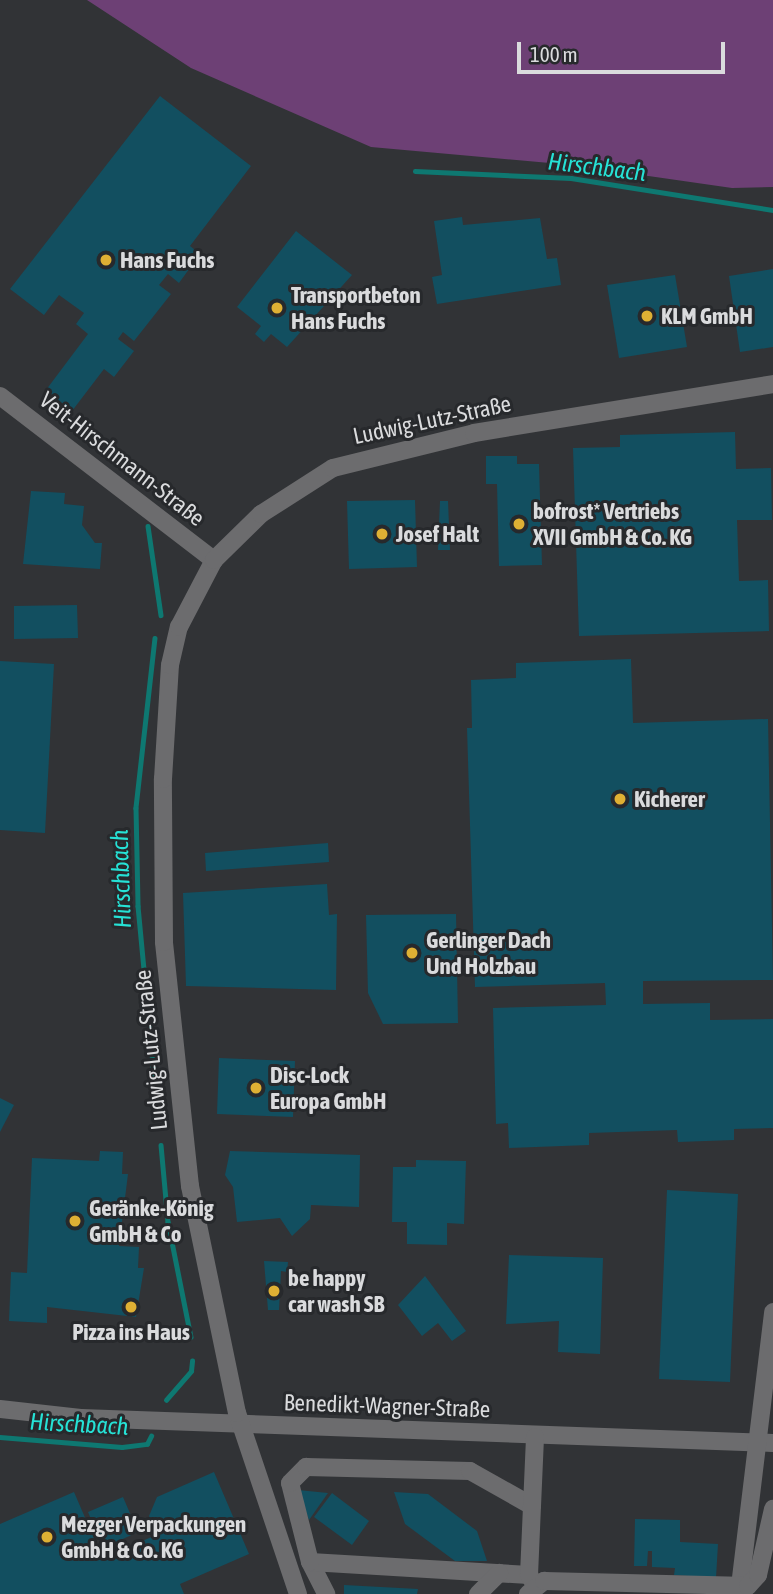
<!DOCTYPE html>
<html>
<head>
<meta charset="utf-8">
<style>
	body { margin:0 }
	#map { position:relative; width:773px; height:1594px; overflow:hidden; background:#313336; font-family:"Asap Condensed",sans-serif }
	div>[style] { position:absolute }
	.green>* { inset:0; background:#6d4075 }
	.stream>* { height:4.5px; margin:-2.25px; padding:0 2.25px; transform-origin:2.25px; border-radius:2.25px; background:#0e7871 }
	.building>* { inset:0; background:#124f60 }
	.minor>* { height:18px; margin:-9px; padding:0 9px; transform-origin:9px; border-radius:9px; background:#6c6c6e }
	.dots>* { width:19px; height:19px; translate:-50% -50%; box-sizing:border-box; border:4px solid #27292c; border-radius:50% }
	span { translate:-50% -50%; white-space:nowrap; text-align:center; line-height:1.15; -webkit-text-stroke:6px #27292c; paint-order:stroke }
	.poi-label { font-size:23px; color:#dadbdd; font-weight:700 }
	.left { translate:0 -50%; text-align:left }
	.street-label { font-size:23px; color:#dadbdd }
	.water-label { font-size:24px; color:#26e2d6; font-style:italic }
	.scale { position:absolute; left:517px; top:42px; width:208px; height:32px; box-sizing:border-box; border:4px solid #dadbdd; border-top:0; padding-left:9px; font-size:21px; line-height:24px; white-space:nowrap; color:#dadbdd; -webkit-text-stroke:5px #27292c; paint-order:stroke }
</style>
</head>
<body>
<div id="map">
	<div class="green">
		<div style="clip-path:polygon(87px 0,773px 0,773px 187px,732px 188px,572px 165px,371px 147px,191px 68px)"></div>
	</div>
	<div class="stream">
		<div style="left:415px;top:171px;width:156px;rotate:2.6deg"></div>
		<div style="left:571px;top:178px;width:205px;rotate:9deg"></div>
		<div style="left:148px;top:526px;width:90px;rotate:81.7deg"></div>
		<div style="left:155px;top:638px;width:171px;rotate:96.4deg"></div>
		<div style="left:136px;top:808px;width:98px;rotate:88.8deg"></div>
		<div style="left:138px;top:906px;width:214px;rotate:84.6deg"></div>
		<div style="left:161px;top:1145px;width:77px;rotate:84.8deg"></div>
		<div style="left:168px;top:1222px;width:117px;rotate:78.7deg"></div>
		<div style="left:166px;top:1400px;width:38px;rotate:-49deg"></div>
		<div style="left:191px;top:1371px;width:10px;rotate:-84deg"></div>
		<div style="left:0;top:1437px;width:122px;rotate:4.7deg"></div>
		<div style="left:122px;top:1447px;width:25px;rotate:-7deg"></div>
		<div style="left:147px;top:1444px;width:9px;rotate:-63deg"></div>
	</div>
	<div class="building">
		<div style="clip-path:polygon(160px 96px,251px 166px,190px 246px,200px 254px,179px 283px,168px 274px,159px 285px,171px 294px,134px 341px,123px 332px,118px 339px,134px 351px,114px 377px,104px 369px,72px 411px,46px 390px,88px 334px,76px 324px,84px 313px,59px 295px,44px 315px,10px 289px)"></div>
		<div style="clip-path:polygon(462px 217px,463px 225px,540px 218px,547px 259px,557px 258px,561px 285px,437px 304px,432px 277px,442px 275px,434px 221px)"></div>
		<div style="clip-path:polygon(296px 231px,352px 275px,287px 347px,271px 334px,264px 342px,255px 334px,261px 326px,237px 307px)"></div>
		<div style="clip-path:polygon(773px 269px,773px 347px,740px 352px,729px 276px)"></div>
		<div style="clip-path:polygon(675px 275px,687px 347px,619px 358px,607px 285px)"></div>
		<div style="clip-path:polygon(735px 432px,736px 469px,771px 468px,772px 520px,737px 520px,739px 581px,768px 580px,769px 631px,579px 636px,573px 448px,620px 447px,620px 435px)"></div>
		<div style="clip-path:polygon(486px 456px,517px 456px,517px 464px,539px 464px,542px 565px,499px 566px,497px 484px,486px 484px)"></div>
		<div style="clip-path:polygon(31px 491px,65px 493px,64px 504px,84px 506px,82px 525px,95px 543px,102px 543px,100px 569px,23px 564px)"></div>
		<div style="clip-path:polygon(415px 500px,417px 567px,349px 569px,347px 501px)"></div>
		<div style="clip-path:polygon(440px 501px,448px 501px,450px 550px,438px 550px)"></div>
		<div style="clip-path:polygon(77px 605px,78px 638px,14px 639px,14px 606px)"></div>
		<div style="clip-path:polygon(631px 659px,633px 723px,768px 719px,773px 980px,643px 981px,643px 1004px,710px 1003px,710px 1020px,773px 1019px,773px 1128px,734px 1129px,734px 1140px,678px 1142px,677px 1130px,589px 1133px,589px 1145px,509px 1148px,508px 1123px,496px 1124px,493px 1008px,606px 1005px,605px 983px,475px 987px,467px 728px,472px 728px,471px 680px,516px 678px,516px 663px)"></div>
		<div style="clip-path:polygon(0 661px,54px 664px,45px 833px,0 830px)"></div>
		<div style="clip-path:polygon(328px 843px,329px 862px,206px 871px,205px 853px)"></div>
		<div style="clip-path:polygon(327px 884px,329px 915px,337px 914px,336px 990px,186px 986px,183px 893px)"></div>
		<div style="clip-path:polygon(456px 914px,458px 1023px,383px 1024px,368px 993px,366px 915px)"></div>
		<div style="clip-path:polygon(219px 1058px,295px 1061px,293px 1117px,217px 1114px)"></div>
		<div style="clip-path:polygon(0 1098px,14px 1105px,0 1132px)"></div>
		<div style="clip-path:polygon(100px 1151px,123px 1152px,122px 1174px,128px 1174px,119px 1246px,139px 1247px,138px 1268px,144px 1268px,136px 1317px,47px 1307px,47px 1323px,9px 1321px,11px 1272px,27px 1273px,32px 1158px,99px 1161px)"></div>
		<div style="clip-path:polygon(230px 1151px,360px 1155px,359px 1207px,311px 1205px,310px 1219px,292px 1236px,280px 1218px,237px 1222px,233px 1187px,225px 1175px)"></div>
		<div style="clip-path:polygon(416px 1160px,466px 1161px,464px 1224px,447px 1223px,447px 1245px,407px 1244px,407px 1222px,392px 1222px,393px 1167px,416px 1167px)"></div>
		<div style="clip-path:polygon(667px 1190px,738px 1194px,730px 1382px,659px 1379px)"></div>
		<div style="clip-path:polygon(509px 1255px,603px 1258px,600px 1354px,558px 1352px,559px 1321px,506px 1324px)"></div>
		<div style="clip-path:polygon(264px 1261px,288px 1262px,287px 1272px,281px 1271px,279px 1310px,268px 1310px)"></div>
		<div style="clip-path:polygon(425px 1276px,466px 1331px,452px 1341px,438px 1323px,422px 1336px,398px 1305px)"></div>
		<div style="clip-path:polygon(214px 1472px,249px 1554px,180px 1584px,184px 1594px,0 1594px,0 1524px,74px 1492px,99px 1550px,103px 1548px,88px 1512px,123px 1497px,138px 1532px,114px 1543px,118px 1552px,158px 1534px,149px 1516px,157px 1497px)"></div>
		<div style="clip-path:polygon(298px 1490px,328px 1493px,309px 1520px)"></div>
		<div style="clip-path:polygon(394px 1492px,428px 1494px,477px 1531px,487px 1561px,455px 1561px,405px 1524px)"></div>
		<div style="clip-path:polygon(332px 1493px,369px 1521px,352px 1545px,314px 1517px)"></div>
		<div style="clip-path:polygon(635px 1519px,680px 1520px,680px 1542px,718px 1544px,716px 1578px,674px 1575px,675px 1568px,652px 1567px,652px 1551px,648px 1551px,647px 1566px,634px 1566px)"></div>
		<div style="clip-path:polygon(344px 1585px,418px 1589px,417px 1594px,344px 1594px)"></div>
	</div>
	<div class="minor">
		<div style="left:0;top:396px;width:270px;rotate:37.5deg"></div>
		<div style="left:0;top:1409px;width:81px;rotate:6.3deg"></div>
		<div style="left:81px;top:1418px;width:692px;rotate:2.07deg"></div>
		<div style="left:310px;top:1562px;width:36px;rotate:63deg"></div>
		<div style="left:529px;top:1575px;width:219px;rotate:-176.6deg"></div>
		<div style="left:310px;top:1562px;width:81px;rotate:-104.2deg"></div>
		<div style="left:290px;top:1483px;width:23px;rotate:-45deg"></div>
		<div style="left:306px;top:1467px;width:164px;rotate:1.4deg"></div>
		<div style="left:470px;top:1471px;width:71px;rotate:29.4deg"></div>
		<div style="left:535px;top:1585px;width:12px;rotate:-121deg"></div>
		<div style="left:529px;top:1575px;width:138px;rotate:-87.5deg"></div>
		<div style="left:740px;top:1586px;width:276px;rotate:-83.1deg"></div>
		<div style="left:298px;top:1594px;width:191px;rotate:-108.6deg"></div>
		<div style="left:237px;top:1413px;width:232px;rotate:-101.7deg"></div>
		<div style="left:190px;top:1186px;width:245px;rotate:-96.1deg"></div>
		<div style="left:164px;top:942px;width:163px;rotate:-90.4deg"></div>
		<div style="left:163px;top:779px;width:114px;rotate:-86.5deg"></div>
		<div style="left:170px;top:665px;width:39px;rotate:-77deg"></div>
		<div style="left:179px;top:627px;width:76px;rotate:-62.4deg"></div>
		<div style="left:214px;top:560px;width:66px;rotate:-44.4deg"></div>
		<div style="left:261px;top:514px;width:85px;rotate:-32.6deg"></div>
		<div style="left:333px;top:468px;width:145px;rotate:-13.9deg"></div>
		<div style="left:474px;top:433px;width:303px;rotate:-9.3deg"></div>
		<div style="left:478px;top:1594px;width:30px;rotate:-45deg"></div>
		<div style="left:528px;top:1594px;width:21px;rotate:-39deg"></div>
		<div style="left:544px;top:1581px;width:204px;rotate:1.4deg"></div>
		<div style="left:748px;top:1586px;width:15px;rotate:-48deg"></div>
		<div style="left:758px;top:1575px;width:68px;rotate:-77.2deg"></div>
	</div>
	<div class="dots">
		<div style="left:106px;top:260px;background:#dfb034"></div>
		<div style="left:277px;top:308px;background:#dfb034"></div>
		<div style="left:647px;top:316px;background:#dfb034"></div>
		<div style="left:519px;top:524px;background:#dfb034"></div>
		<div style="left:382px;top:534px;background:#dfb034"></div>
		<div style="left:620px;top:799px;background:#dfb034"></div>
		<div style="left:412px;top:953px;background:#dfb034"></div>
		<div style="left:256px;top:1088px;background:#dfb034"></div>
		<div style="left:75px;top:1221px;background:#dfb034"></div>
		<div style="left:274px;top:1291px;background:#dfb034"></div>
		<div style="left:131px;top:1307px;background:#dfb034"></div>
		<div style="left:47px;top:1537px;background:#dfb034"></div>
	</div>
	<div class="poi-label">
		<span class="left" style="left:120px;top:260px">Hans Fuchs</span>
		<span class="left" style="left:291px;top:308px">Transportbeton<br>Hans Fuchs</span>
		<span class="left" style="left:661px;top:316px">KLM GmbH</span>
		<span class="left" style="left:533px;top:524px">bofrost* Vertriebs<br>XVII GmbH &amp; Co. KG</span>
		<span class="left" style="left:396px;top:534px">Josef Halt</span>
		<span class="left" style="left:634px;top:799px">Kicherer</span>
		<span class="left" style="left:426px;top:953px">Gerlinger Dach<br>Und Holzbau</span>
		<span class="left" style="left:270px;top:1088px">Disc-Lock<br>Europa GmbH</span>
		<span class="left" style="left:89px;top:1221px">Geränke-König<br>GmbH &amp; Co</span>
		<span class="left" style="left:288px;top:1291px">be happy<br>car wash SB</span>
		<span style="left:131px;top:1332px">Pizza ins Haus</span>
		<span class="left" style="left:61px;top:1537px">Mezger Verpackungen<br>GmbH &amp; Co. KG</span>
	</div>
	<div class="street-label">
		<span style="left:432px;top:420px;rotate:-12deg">Ludwig-Lutz-Straße</span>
		<span style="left:122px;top:459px;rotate:38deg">Veit-Hirschmann-Straße</span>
		<span style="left:151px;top:1050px;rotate:-96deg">Ludwig-Lutz-Straße</span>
		<span style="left:387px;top:1406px;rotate:2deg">Benedikt-Wagner-Straße</span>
	</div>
	<div class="water-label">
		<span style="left:597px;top:167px;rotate:7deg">Hirschbach</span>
		<span style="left:121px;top:879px;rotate:-92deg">Hirschbach</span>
		<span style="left:79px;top:1424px;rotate:3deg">Hirschbach</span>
	</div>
	<div class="scale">100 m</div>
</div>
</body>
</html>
